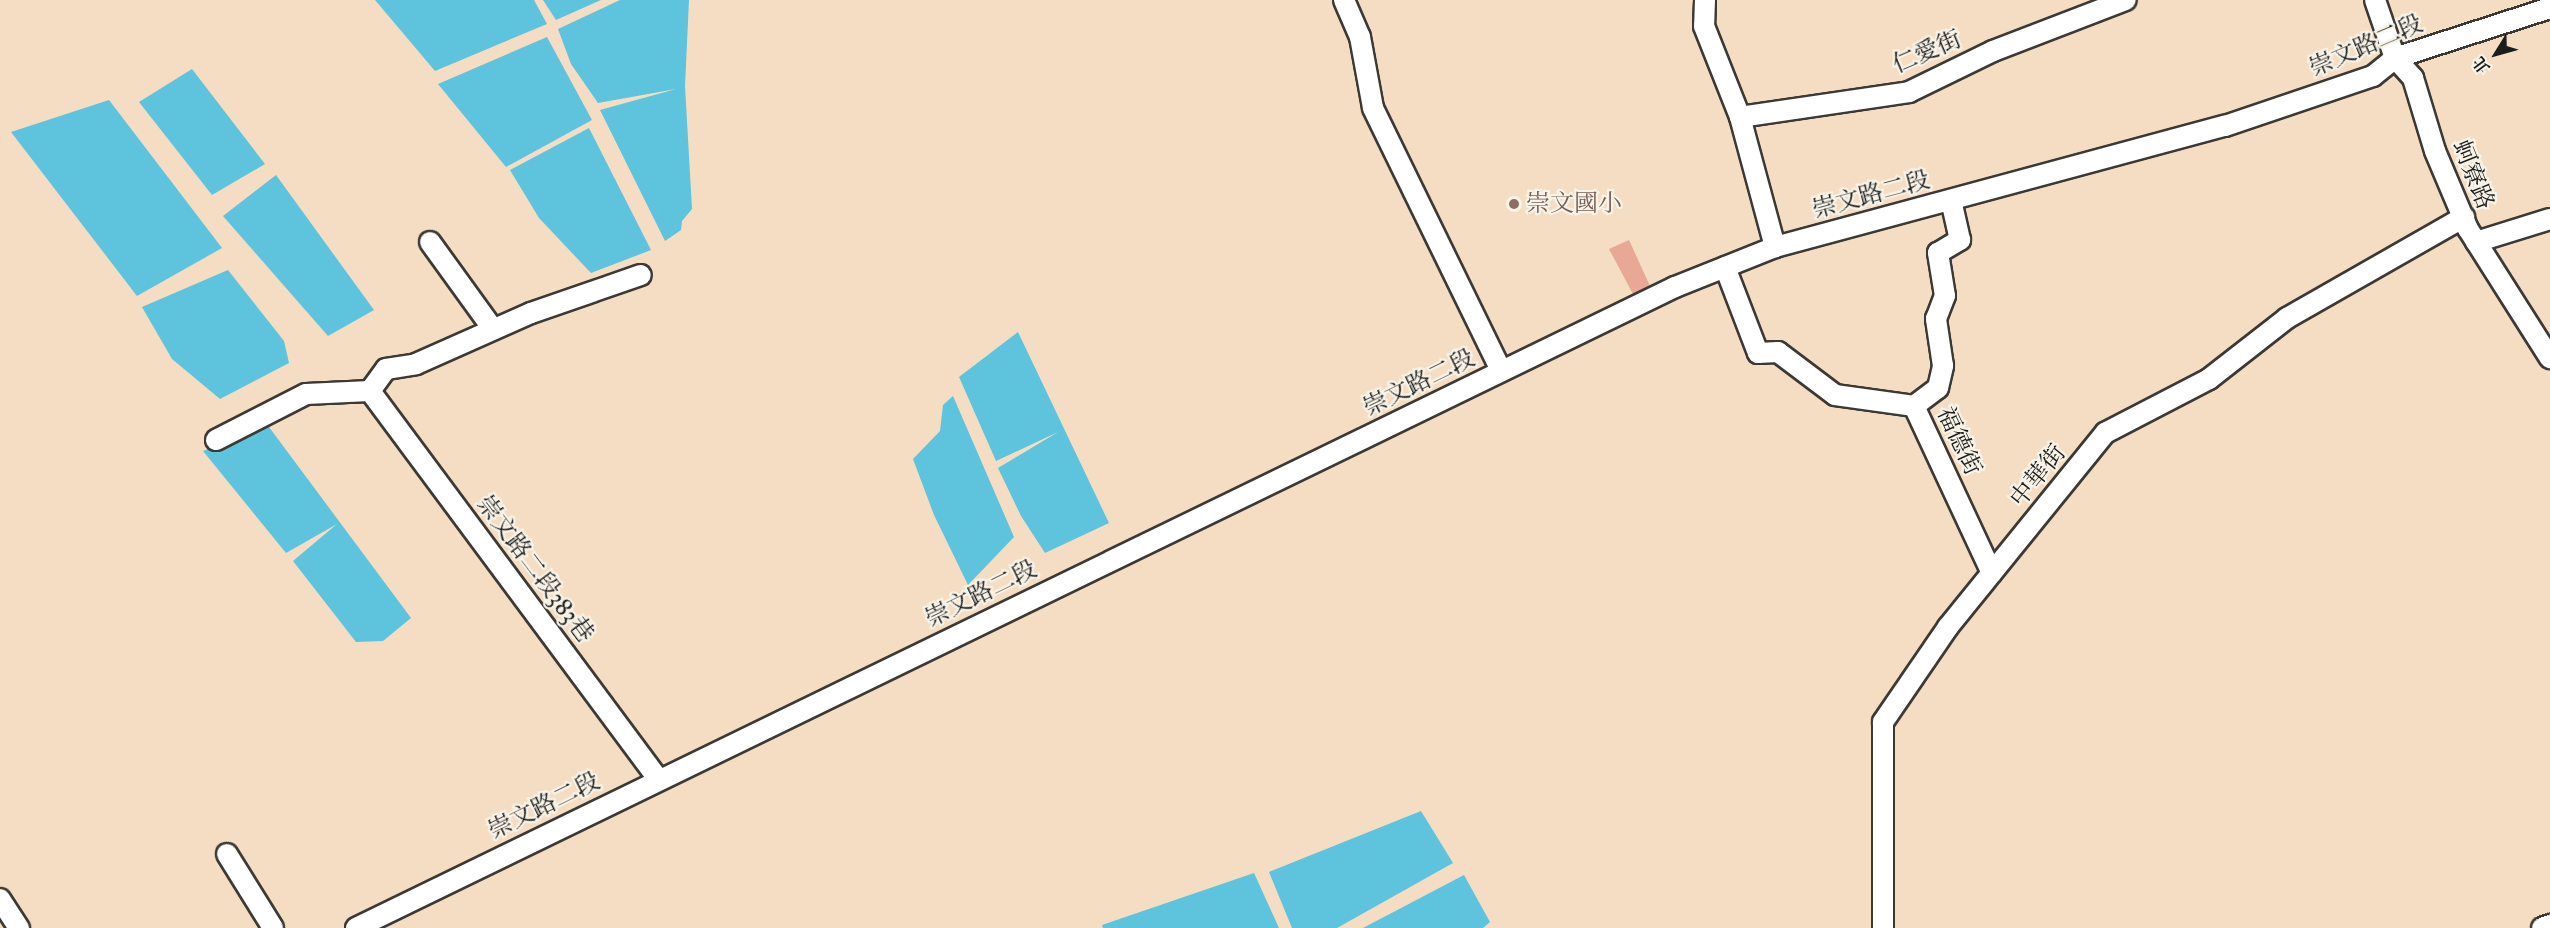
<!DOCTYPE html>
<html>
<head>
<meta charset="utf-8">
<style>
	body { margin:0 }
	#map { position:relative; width:2550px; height:928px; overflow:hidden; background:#f4ddc3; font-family:"IM FELL Great Primer","Noto Serif TC",serif }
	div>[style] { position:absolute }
	.water>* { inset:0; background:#5ec3dc }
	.building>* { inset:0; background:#e8a895 }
	.roads { filter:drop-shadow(2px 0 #3c3935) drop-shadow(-2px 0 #3c3935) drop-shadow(0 2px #3c3935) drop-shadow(0 -2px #3c3935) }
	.minor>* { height:20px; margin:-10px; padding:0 10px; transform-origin:10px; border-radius:10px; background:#fff }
	.dots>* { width:16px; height:16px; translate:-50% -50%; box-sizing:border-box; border:3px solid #f7f3e8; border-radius:50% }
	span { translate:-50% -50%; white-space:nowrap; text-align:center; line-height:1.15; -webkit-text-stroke:4.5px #f7f3e8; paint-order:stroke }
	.street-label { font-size:24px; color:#1c1c1c }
	.education-label { font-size:24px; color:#785e54 }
	.left { translate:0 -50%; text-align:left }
	.north { position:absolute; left:2466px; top:24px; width:60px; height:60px; -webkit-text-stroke:4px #f7f3e8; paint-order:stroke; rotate:233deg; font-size:16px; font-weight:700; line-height:24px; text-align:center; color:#1c1c1c }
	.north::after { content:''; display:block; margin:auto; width:21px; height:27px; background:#1c1c1c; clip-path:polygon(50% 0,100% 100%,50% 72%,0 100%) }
</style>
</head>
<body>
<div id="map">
	<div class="water">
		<div style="clip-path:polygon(375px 0,534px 0,547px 24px,435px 71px)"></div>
		<div style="clip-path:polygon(543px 0,601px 0,556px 20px)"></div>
		<div style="clip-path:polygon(620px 0,689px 0,685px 86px,692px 209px,682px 221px,681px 230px,665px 241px,600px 110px,676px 89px,598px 103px,571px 64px,558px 29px)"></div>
		<div style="clip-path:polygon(547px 37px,592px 120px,506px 167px,438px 84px)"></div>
		<div style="clip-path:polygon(192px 69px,265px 164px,212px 195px,139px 102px)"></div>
		<div style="clip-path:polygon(109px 100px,222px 248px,137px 296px,11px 132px)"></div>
		<div style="clip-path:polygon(589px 128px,651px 250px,591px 273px,539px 218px,510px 170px)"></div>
		<div style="clip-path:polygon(276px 175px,374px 310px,328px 336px,223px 216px)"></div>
		<div style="clip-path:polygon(228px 270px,284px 341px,289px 363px,220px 399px,172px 359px,142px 307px)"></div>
		<div style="clip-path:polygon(1018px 332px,1109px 523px,1045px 553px,1021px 516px,998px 468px,1058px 432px,996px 461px,959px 377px)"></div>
		<div style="clip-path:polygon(953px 396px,1014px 537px,968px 585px,934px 515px,913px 459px,940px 431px,943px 405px)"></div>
		<div style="clip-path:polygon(269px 427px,411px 618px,383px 641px,356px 642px,293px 561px,337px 524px,286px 553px,203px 451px)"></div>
		<div style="clip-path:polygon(1421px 811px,1453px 863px,1337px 928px,1292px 928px,1269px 872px)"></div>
		<div style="clip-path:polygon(1254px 873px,1279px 928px,1103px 928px,1102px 925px)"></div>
		<div style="clip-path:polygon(1464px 875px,1490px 922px,1483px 928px,1363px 928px)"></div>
	</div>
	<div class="building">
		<div style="clip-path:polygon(1629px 240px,1650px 286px,1633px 294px,1609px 249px)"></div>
	</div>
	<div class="roads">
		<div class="minor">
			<div style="left:1344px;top:0;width:40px;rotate:66.6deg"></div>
			<div style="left:1360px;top:37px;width:72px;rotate:79.6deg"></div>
			<div style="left:1373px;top:108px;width:292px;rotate:64deg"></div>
			<div style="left:1705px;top:0;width:26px;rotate:92deg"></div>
			<div style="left:1704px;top:26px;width:98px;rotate:68.4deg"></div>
			<div style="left:1740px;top:117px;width:135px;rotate:74.9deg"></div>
			<div style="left:2375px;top:0;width:61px;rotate:71deg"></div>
			<div style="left:2395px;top:58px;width:27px;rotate:48deg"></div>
			<div style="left:2413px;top:78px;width:76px;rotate:73.2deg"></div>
			<div style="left:2435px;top:151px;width:85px;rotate:67.1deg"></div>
			<div style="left:2468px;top:229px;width:153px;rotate:57.6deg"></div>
			<div style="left:1740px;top:117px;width:171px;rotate:-8.4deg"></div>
			<div style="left:1909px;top:92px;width:93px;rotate:-26deg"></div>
			<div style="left:1993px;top:51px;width:142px;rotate:-21deg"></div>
			<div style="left:430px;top:242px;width:107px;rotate:54.1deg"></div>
			<div style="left:2476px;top:242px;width:77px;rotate:-17.3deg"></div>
			<div style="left:1725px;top:267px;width:92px;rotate:69deg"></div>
			<div style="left:1758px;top:353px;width:20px;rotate:-3deg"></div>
			<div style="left:1778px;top:352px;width:71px;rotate:37deg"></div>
			<div style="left:1835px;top:395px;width:80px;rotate:7.9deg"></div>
			<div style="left:1914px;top:406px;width:184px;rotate:65deg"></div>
			<div style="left:370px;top:391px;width:483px;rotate:53.4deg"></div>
			<div style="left:1914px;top:406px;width:30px;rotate:-37deg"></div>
			<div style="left:1938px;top:388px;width:23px;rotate:-77deg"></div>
			<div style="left:1943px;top:366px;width:48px;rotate:-98.5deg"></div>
			<div style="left:1936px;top:319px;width:25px;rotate:-69deg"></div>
			<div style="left:1945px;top:296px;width:44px;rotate:-99.2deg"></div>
			<div style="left:1938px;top:253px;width:26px;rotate:-31deg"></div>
			<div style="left:1960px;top:240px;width:41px;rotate:-102.7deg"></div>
			<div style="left:216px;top:440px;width:101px;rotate:-27.1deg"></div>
			<div style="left:306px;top:394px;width:64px;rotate:-2.7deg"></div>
			<div style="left:370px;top:391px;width:27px;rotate:-54deg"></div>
			<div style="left:386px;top:369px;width:30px;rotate:-9deg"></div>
			<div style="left:416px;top:364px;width:126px;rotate:-23.9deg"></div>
			<div style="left:531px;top:313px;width:116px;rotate:-19.1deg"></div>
			<div style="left:227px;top:854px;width:87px;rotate:58.1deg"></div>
			<div style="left:0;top:899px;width:35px;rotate:57deg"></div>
			<div style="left:356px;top:928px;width:1467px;rotate:-25.92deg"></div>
			<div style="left:1675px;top:287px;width:108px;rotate:-21.8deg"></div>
			<div style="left:1775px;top:247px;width:466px;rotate:-15.1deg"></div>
			<div style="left:2225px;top:126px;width:156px;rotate:-18.7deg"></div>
			<div style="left:2373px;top:76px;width:28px;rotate:-39deg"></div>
			<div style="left:2395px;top:58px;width:163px;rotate:-17.9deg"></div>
			<div style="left:1883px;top:928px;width:206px;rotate:-90deg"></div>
			<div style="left:1883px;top:722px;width:115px;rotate:-55.6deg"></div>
			<div style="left:1948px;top:627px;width:250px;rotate:-51deg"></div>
			<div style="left:2105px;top:433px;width:117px;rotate:-27.4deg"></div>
			<div style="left:2209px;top:379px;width:99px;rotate:-38deg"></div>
			<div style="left:2287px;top:318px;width:204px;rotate:-29.7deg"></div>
			<div style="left:2542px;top:928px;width:9px;rotate:-21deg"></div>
		</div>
	</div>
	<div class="dots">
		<div style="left:1514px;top:204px;background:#8d6e63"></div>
	</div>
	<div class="street-label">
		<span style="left:2366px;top:46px;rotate:-23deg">崇文路二段</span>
		<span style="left:1927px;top:52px;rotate:-23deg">仁愛街</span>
		<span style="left:2473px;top:175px;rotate:68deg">蚵寮路</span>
		<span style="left:1871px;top:195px;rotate:-15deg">崇文路二段</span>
		<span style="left:1419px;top:383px;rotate:-26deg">崇文路二段</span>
		<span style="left:1959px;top:441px;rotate:65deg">福德街</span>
		<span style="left:2038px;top:476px;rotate:-51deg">中華街</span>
		<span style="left:535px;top:569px;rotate:53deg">崇文路二段383巷</span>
		<span style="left:981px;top:594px;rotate:-26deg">崇文路二段</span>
		<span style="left:544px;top:806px;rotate:-26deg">崇文路二段</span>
	</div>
	<div class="education-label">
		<span class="left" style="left:1526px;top:204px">崇文國小</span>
	</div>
	<div class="north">北</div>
</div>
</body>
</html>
